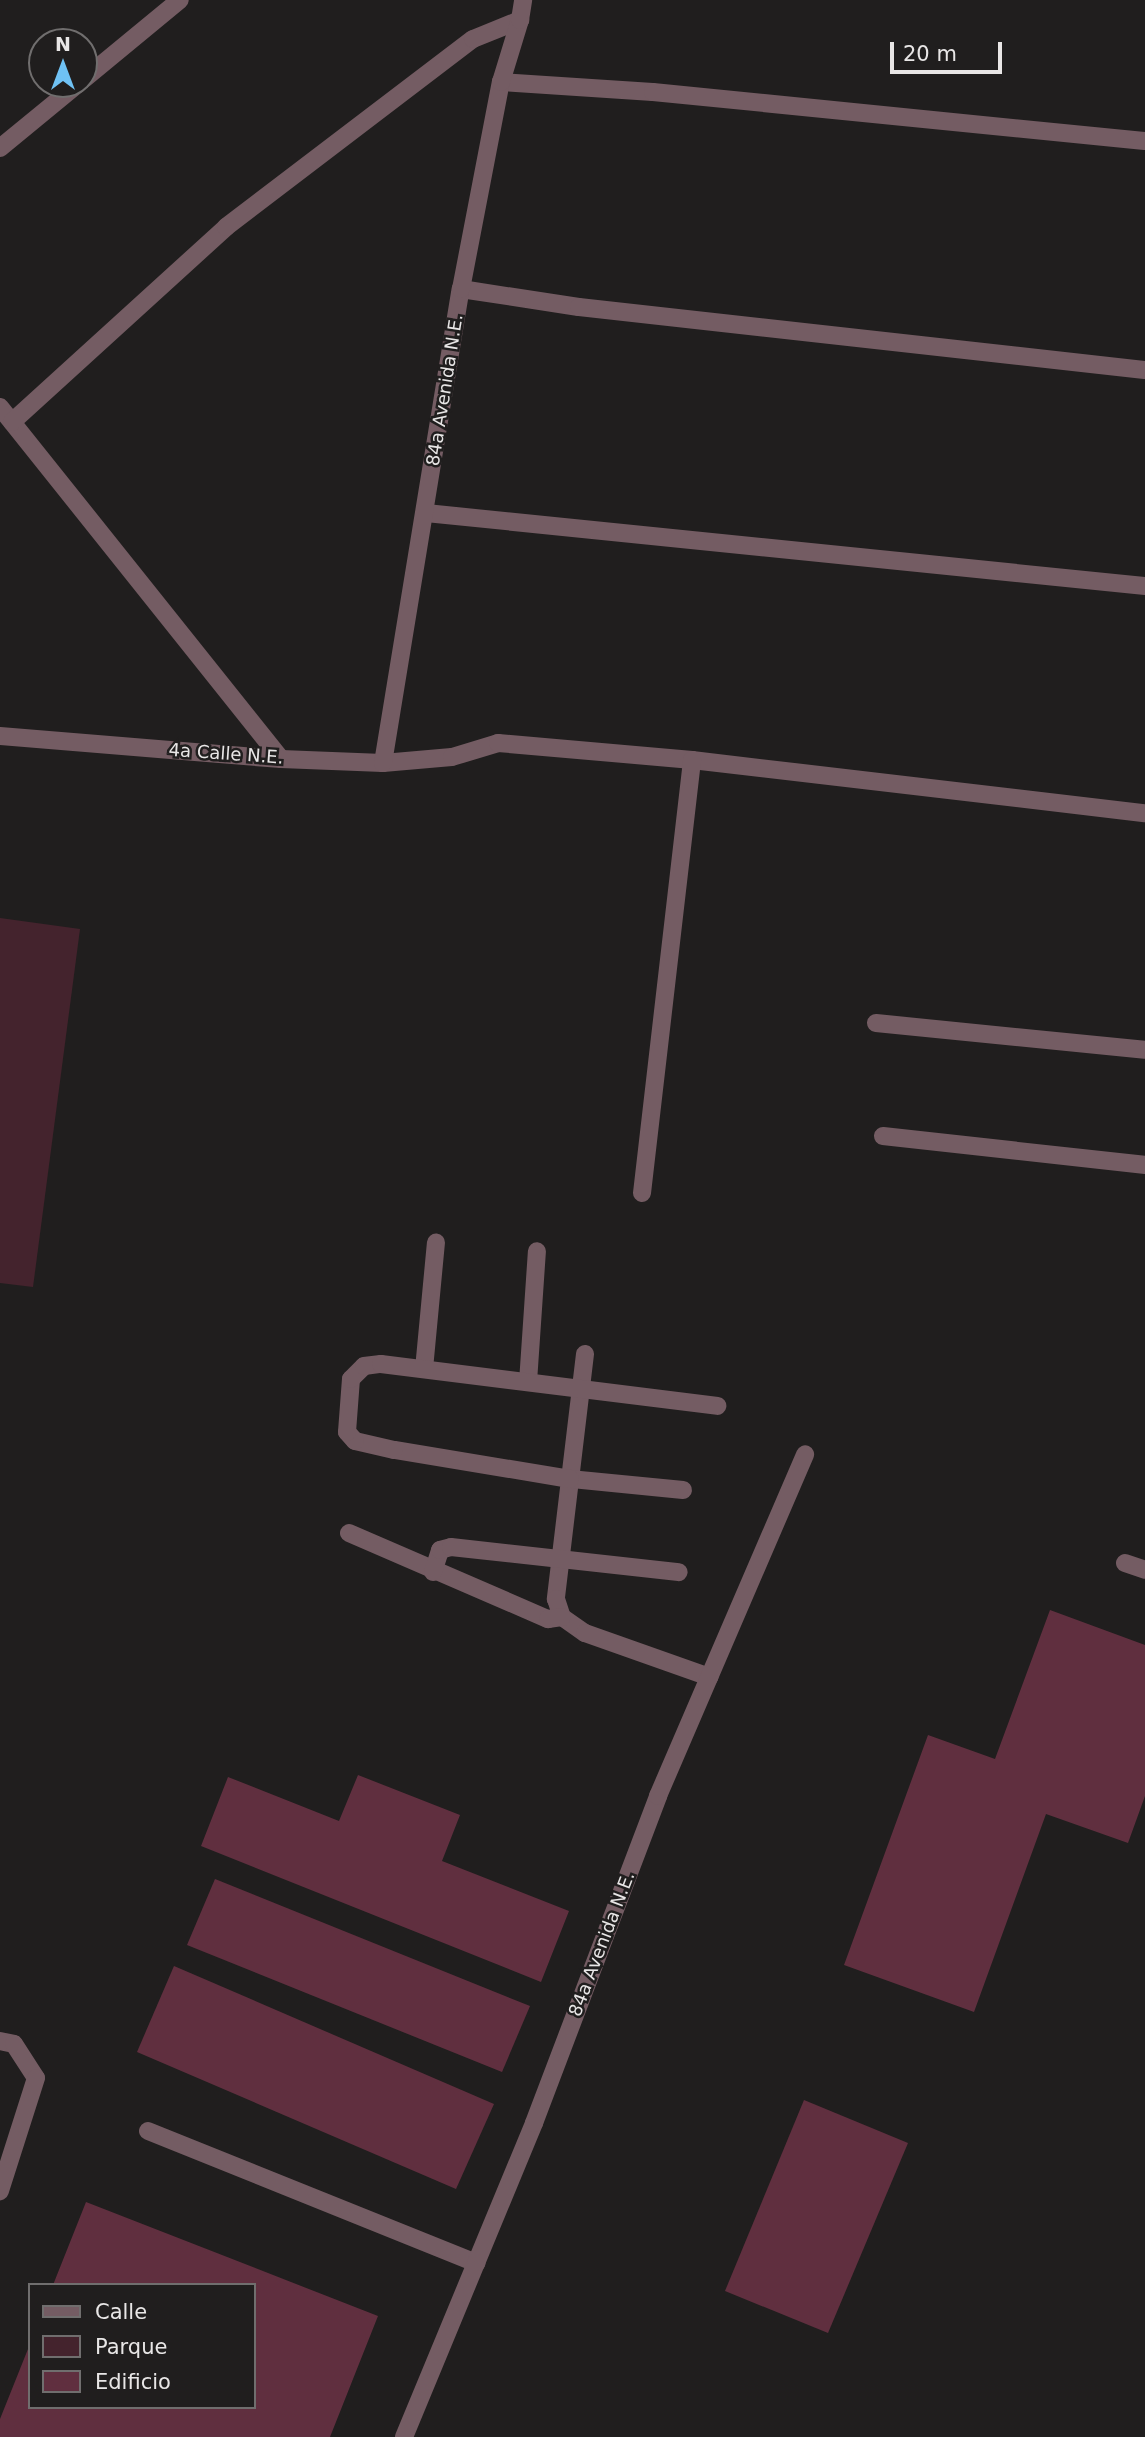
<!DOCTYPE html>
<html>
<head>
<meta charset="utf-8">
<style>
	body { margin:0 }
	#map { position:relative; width:1145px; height:2437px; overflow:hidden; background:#201e1e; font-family:"DejaVu Sans",sans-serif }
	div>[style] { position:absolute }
	.green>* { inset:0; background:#44232d }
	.building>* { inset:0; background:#602f3f }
	.service>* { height:18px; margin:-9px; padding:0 9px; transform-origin:9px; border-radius:9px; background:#745c63 }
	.minor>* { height:18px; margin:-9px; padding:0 9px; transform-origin:9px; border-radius:9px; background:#745c63 }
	span { translate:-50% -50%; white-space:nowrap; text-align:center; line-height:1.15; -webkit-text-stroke:5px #201e1e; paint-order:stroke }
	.street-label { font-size:18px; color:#e8e6e6 }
	.legend { position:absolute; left:28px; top:2283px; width:228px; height:126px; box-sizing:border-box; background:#201e1e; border:2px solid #706e6e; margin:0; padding:9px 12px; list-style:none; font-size:21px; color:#e8e6e6 }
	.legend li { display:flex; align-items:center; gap:14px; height:35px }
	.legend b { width:35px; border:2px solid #706e6e }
	.north { position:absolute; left:28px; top:28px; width:70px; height:70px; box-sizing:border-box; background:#201e1e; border:2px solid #706e6e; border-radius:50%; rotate:0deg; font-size:19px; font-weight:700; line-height:28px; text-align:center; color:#e8e6e6 }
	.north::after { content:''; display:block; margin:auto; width:24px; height:32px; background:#6fc2f4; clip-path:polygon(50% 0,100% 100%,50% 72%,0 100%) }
	.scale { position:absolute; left:890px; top:42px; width:112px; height:32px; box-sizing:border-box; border:4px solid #e8e6e6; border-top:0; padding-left:9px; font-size:21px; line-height:24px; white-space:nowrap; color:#e8e6e6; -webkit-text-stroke:5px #201e1e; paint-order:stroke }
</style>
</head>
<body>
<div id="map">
	<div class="green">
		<div style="clip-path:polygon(0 918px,80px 929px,33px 1287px,0 1283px)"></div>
	</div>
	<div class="building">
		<div style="clip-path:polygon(1050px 1610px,1145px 1645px,1145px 1796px,1128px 1843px,1046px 1814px,974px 2012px,844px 1965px,928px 1735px,995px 1759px)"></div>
		<div style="clip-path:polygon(358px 1775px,460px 1815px,442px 1861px,569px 1911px,541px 1982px,201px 1846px,228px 1777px,339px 1821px)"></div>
		<div style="clip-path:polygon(215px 1879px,530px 2006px,502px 2072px,187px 1945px)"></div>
		<div style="clip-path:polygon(174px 1966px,494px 2104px,456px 2189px,137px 2052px)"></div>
		<div style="clip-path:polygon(804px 2100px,908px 2143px,828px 2333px,725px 2291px)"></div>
		<div style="clip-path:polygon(86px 2202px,378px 2316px,330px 2437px,0 2437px,0 2419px,30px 2344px,30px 2407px,254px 2407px,254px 2285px,53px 2285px)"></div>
	</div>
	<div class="service">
		<div style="left:585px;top:1354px;width:247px;rotate:96.8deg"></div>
		<div style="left:556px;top:1599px;width:19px;rotate:72deg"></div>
		<div style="left:562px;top:1617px;width:28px;rotate:35deg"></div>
		<div style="left:585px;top:1633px;width:132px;rotate:19.5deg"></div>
		<div style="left:424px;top:1369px;width:127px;rotate:-84.6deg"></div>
		<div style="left:528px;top:1382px;width:131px;rotate:-86.1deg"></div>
		<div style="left:683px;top:1490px;width:114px;rotate:-174.4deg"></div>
		<div style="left:570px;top:1479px;width:178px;rotate:-170.6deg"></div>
		<div style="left:394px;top:1450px;width:40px;rotate:-167deg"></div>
		<div style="left:355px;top:1441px;width:12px;rotate:-132deg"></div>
		<div style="left:347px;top:1432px;width:53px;rotate:-85.7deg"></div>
		<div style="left:351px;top:1379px;width:18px;rotate:-45deg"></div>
		<div style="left:364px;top:1366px;width:17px;rotate:-7deg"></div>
		<div style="left:381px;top:1364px;width:339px;rotate:7.1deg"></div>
		<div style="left:349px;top:1533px;width:217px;rotate:23.4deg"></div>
		<div style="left:548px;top:1619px;width:14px;rotate:-8deg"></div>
		<div style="left:1125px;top:1563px;width:21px;rotate:19deg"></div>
		<div style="left:433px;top:1572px;width:23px;rotate:-72deg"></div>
		<div style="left:440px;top:1550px;width:11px;rotate:-15deg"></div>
		<div style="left:451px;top:1547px;width:229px;rotate:6.3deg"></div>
		<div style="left:0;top:2041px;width:14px;rotate:12deg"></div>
		<div style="left:14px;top:2044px;width:40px;rotate:57.1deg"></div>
		<div style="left:36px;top:2078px;width:119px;rotate:107.7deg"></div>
		<div style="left:148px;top:2131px;width:354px;rotate:21.9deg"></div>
	</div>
	<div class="minor">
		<div style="left:84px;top:79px;width:124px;rotate:-39.5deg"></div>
		<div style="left:501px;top:82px;width:152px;rotate:3.8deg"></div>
		<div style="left:653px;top:92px;width:494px;rotate:5.7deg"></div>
		<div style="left:0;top:148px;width:101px;rotate:-39.4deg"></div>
		<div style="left:461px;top:289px;width:119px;rotate:8.7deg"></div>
		<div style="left:579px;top:307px;width:569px;rotate:6.35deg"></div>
		<div style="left:0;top:407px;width:450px;rotate:51.4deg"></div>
		<div style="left:12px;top:422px;width:290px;rotate:-42.3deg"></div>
		<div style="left:226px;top:227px;width:310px;rotate:-37.3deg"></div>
		<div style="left:473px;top:39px;width:51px;rotate:-22deg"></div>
		<div style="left:426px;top:513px;width:723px;rotate:5.8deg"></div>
		<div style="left:0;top:736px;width:282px;rotate:4.7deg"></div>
		<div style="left:281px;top:759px;width:102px;rotate:2.2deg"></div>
		<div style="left:383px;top:763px;width:69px;rotate:-5deg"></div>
		<div style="left:452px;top:757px;width:48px;rotate:-16.9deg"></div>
		<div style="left:498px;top:743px;width:195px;rotate:5deg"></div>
		<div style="left:692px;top:760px;width:456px;rotate:6.7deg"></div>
		<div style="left:383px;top:763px;width:480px;rotate:-80.7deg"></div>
		<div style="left:461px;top:289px;width:211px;rotate:-79.1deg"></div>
		<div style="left:501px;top:82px;width:65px;rotate:-73deg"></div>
		<div style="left:520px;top:20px;width:20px;rotate:-81deg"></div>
		<div style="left:876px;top:1023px;width:270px;rotate:5.7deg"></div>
		<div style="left:883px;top:1136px;width:264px;rotate:6.3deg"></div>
		<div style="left:642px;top:1193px;width:436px;rotate:-83.4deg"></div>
		<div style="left:404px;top:2437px;width:340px;rotate:-67.5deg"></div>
		<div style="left:534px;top:2123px;width:350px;rotate:-69.2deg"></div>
		<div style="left:658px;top:1796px;width:372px;rotate:-66.7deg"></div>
	</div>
	<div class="street-label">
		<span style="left:445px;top:390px;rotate:-81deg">84a Avenida N.E.</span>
		<span style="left:226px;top:754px;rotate:4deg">4a Calle N.E.</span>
		<span style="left:602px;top:1944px;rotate:-69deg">84a Avenida N.E.</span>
	</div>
	<ul class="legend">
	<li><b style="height:9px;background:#745c63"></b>Calle</li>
	<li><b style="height:19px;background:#44232d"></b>Parque</li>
	<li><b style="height:19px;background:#602f3f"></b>Edificio</li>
	</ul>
	<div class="north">N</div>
	<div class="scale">20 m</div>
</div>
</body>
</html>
